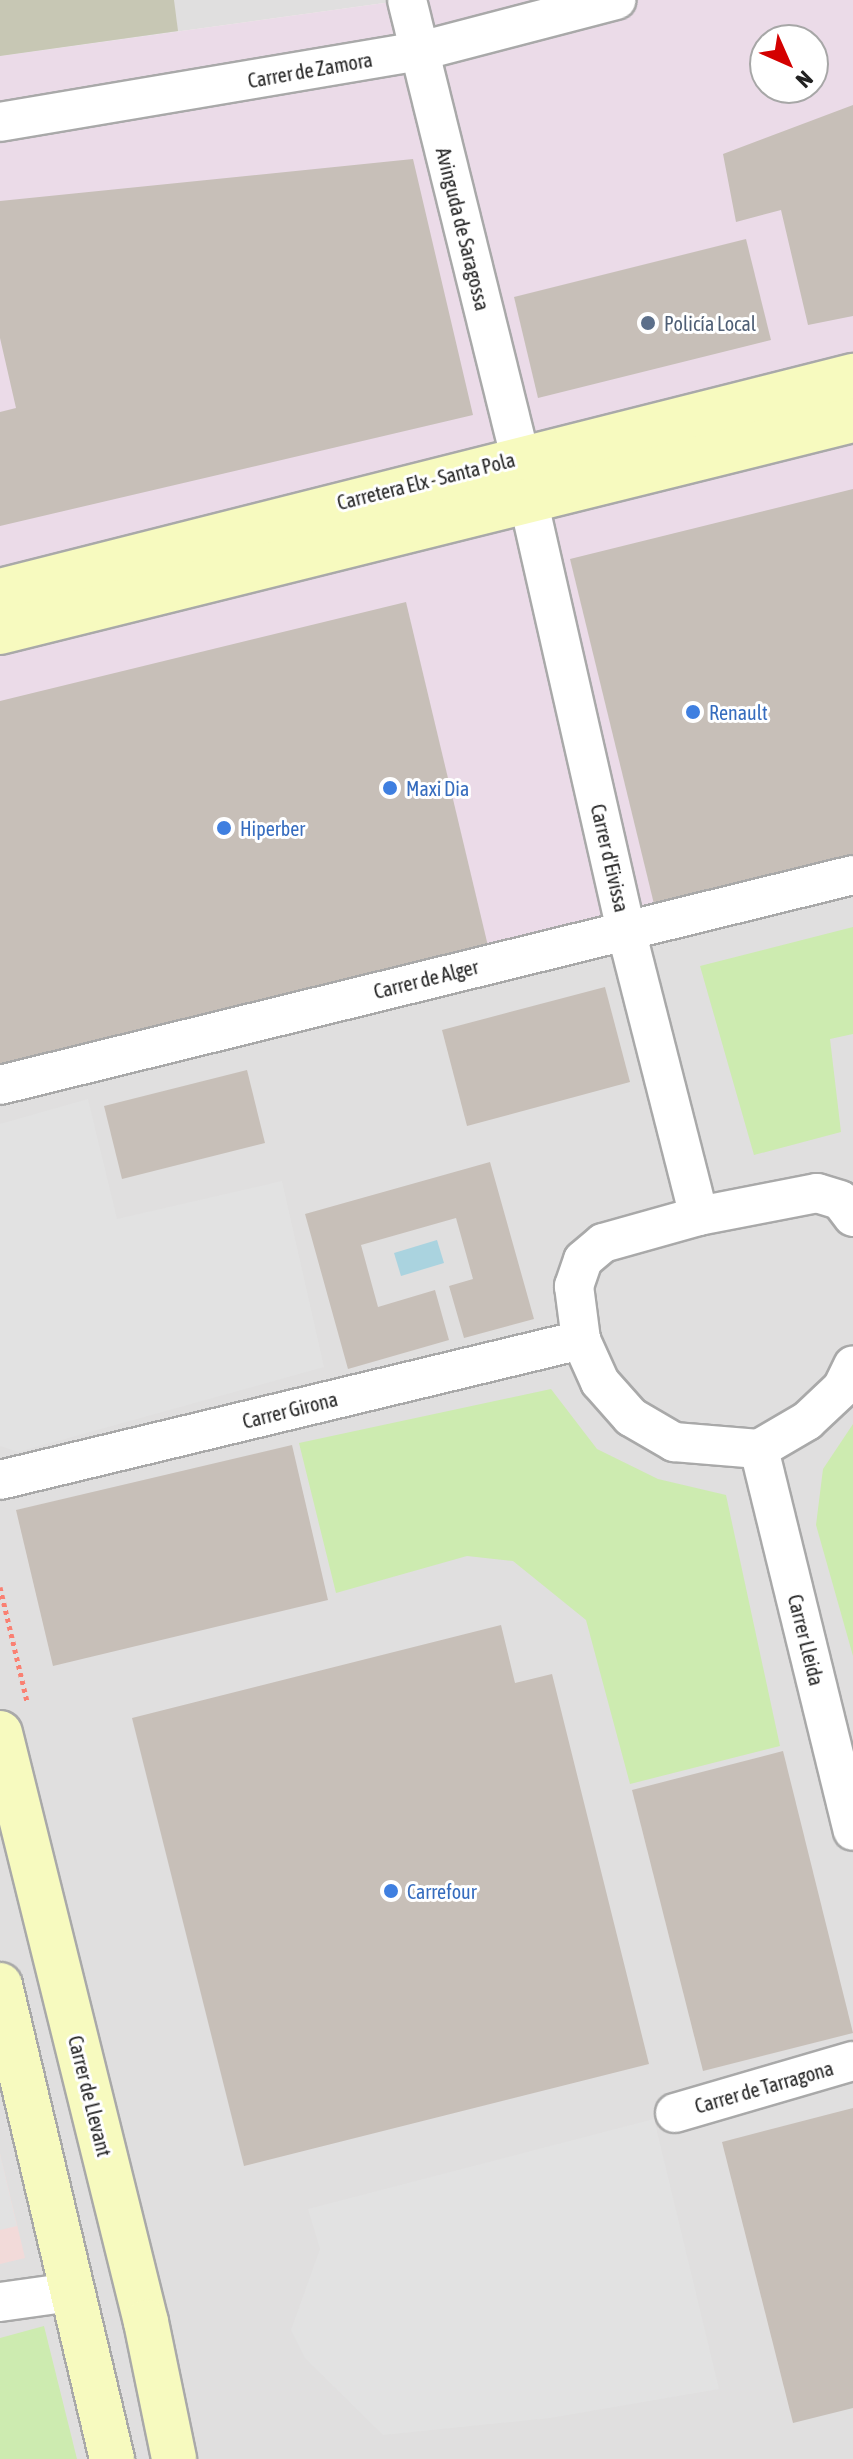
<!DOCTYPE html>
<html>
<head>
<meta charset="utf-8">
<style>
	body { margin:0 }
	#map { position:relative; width:853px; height:2459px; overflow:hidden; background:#f2efe9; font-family:"Asap Condensed",sans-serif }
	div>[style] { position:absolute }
	.residential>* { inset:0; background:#e0dfdf }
	.commercial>* { inset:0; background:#f2dad9 }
	.industrial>* { inset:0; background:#ebdbe8 }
	.construction>* { inset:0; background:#c7c7b4 }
	.grass>* { inset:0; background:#cdebb0 }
	.parking>* { inset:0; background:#e2e2e2 }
	.water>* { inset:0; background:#aad3df }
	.building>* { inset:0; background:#c7bfb8 }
	.path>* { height:5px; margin-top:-2.5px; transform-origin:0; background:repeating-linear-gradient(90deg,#fa8072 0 4px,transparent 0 8px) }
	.roads { filter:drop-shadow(2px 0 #a9a9a9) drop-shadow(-2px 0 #a9a9a9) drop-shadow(0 2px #a9a9a9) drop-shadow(0 -2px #a9a9a9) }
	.minor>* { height:38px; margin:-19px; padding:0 19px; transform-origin:19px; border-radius:19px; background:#fff }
	.secondary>* { height:44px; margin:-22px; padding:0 22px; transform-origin:22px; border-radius:22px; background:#f7fabf }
	.dots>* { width:22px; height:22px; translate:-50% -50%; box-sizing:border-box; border:4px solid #fff; border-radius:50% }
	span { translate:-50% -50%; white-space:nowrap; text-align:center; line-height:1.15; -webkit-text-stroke:6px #fff; paint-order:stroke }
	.street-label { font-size:20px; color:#222 }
	.service-label { font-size:20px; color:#4e5e75 }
	.left { translate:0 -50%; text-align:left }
	.shop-label { font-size:20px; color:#366cbe }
	.north { position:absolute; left:749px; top:24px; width:80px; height:80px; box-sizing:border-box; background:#fff; border:2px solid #a7a7a7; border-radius:50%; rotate:135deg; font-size:22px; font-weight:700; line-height:32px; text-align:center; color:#222 }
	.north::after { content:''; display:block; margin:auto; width:28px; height:36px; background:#d40000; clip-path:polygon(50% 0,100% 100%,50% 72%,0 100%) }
</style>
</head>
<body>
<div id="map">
	<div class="residential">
		<div style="clip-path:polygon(0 0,406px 0,0 56px)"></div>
		<div style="clip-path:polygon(853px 875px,853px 2459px,0 2459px,0 1085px)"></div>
	</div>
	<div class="commercial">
		<div style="clip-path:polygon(0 2154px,25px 2258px,0 2264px)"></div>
	</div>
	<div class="industrial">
		<div style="clip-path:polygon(evenodd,406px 0,853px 0,853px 875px,0 1085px,0 56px,406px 0,765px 40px,813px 40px,813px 88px,765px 88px,765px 40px)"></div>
	</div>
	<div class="construction">
		<div style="clip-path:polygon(0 0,174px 0,178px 31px,0 56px)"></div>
	</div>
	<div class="grass">
		<div style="clip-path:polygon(853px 927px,853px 1034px,830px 1039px,841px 1132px,754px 1155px,700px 966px)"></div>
		<div style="clip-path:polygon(551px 1389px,597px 1449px,658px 1479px,726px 1495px,780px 1746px,630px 1784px,586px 1620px,513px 1561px,467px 1556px,336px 1593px,299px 1443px)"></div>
		<div style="clip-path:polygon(853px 1424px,853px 1656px,816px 1525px,823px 1469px)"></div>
		<div style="clip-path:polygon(44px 2326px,77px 2459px,0 2459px,0 2338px)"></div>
	</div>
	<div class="parking">
		<div style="clip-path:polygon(88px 1099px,117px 1219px,282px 1181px,324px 1367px,18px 1452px,0 1446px,0 1124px)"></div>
		<div style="clip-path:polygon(654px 2119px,719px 2389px,550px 2418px,383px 2435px,305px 2358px,291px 2330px,320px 2249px,308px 2209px)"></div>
		<div style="clip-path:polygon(0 2154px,17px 2226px,0 2230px)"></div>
	</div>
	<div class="water">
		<div style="clip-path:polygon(437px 1240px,444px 1263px,401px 1276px,394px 1253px)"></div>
	</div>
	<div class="building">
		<div style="clip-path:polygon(853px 105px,853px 316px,808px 325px,781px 210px,736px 222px,723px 154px)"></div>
		<div style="clip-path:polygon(413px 159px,473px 415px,0 526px,0 412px,16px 408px,0 338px,0 201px)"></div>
		<div style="clip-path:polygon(746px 239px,771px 340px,538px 398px,514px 297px)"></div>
		<div style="clip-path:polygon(853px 489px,853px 855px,654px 904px,570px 559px)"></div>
		<div style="clip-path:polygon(406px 602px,488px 946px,0 1064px,0 701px)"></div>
		<div style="clip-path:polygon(605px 987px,630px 1082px,467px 1126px,442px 1030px)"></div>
		<div style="clip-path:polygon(247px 1070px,265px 1143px,122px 1179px,104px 1106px)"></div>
		<div style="clip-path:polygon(490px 1162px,534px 1319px,464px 1338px,449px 1286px,473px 1279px,456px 1218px,361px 1245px,378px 1307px,435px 1290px,449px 1340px,348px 1369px,305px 1214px)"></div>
		<div style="clip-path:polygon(292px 1445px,328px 1600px,53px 1666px,16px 1510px)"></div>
		<div style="clip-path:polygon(501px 1625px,515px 1683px,552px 1674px,649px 2064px,244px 2166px,132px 1718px)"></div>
		<div style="clip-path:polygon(783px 1751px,853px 2033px,703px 2071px,632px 1790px)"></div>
		<div style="clip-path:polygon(853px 2108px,853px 2408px,793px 2423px,722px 2142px)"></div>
	</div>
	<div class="path">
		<div style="left:0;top:1587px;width:117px;rotate:76.7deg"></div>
	</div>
	<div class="roads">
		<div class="minor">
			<div style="left:407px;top:0;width:471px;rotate:76.1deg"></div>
			<div style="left:0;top:122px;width:426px;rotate:-9.6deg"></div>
			<div style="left:420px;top:51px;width:203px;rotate:-14.6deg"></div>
			<div style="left:528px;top:499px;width:442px;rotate:77.2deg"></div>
			<div style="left:626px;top:930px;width:295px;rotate:75.7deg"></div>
			<div style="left:0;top:1085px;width:878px;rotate:-13.83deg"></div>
			<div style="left:853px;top:1217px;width:21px;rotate:-127deg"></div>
			<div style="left:840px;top:1200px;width:24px;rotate:-163deg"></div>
			<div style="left:817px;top:1193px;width:120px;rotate:169deg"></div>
			<div style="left:699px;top:1216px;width:100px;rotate:164.3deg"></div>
			<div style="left:603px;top:1243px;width:26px;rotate:140deg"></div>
			<div style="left:583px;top:1260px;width:28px;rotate:109deg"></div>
			<div style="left:574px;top:1286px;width:54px;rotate:82.6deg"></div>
			<div style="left:581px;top:1340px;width:46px;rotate:65.7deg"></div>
			<div style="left:600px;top:1382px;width:47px;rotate:48.5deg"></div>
			<div style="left:631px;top:1417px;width:50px;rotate:30.2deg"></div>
			<div style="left:674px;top:1442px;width:85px;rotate:4.7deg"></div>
			<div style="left:759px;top:1449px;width:56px;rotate:-30.3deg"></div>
			<div style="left:807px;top:1421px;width:48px;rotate:-43.3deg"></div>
			<div style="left:842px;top:1388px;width:25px;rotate:-64deg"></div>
			<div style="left:759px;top:1449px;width:393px;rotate:76.2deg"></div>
			<div style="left:0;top:1480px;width:598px;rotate:-13.55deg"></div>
			<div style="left:675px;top:2113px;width:185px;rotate:-16.3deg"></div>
			<div style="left:0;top:2302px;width:72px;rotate:-8deg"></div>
		</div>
		<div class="secondary">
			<div style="left:0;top:591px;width:880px;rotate:-14.15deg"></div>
			<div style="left:0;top:632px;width:879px;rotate:-13.96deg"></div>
			<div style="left:0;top:1733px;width:607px;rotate:76.08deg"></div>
			<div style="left:146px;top:2322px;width:140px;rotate:78.4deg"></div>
			<div style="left:0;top:1985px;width:487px;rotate:76.7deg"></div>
		</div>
	</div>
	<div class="dots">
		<div style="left:648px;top:323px;background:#5c6f8a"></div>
		<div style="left:693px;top:712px;background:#3f7fe0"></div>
		<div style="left:390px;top:788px;background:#3f7fe0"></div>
		<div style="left:224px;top:828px;background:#3f7fe0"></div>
		<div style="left:391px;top:1891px;background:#3f7fe0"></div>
	</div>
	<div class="street-label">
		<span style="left:310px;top:70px;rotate:-10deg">Carrer de Zamora</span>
		<span style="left:463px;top:229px;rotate:76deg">Avinguda de Saragossa</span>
		<span style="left:426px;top:481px;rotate:-14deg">Carretera Elx - Santa Pola</span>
		<span style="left:610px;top:858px;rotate:77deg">Carrer d'Eivissa</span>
		<span style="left:426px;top:979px;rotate:-14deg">Carrer de Alger</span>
		<span style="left:290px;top:1410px;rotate:-14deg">Carrer Girona</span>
		<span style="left:806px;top:1640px;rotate:76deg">Carrer Lleida</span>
		<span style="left:764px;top:2087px;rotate:-16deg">Carrer de Tarragona</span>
		<span style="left:90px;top:2096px;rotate:76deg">Carrer de Llevant</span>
	</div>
	<div class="service-label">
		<span class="left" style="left:664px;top:323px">Policía Local</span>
	</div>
	<div class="shop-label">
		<span class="left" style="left:709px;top:712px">Renault</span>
		<span class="left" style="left:406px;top:788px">Maxi Dia</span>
		<span class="left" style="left:240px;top:828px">Hiperber</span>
		<span class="left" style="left:407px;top:1891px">Carrefour</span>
	</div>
	<div class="north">N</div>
</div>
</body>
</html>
